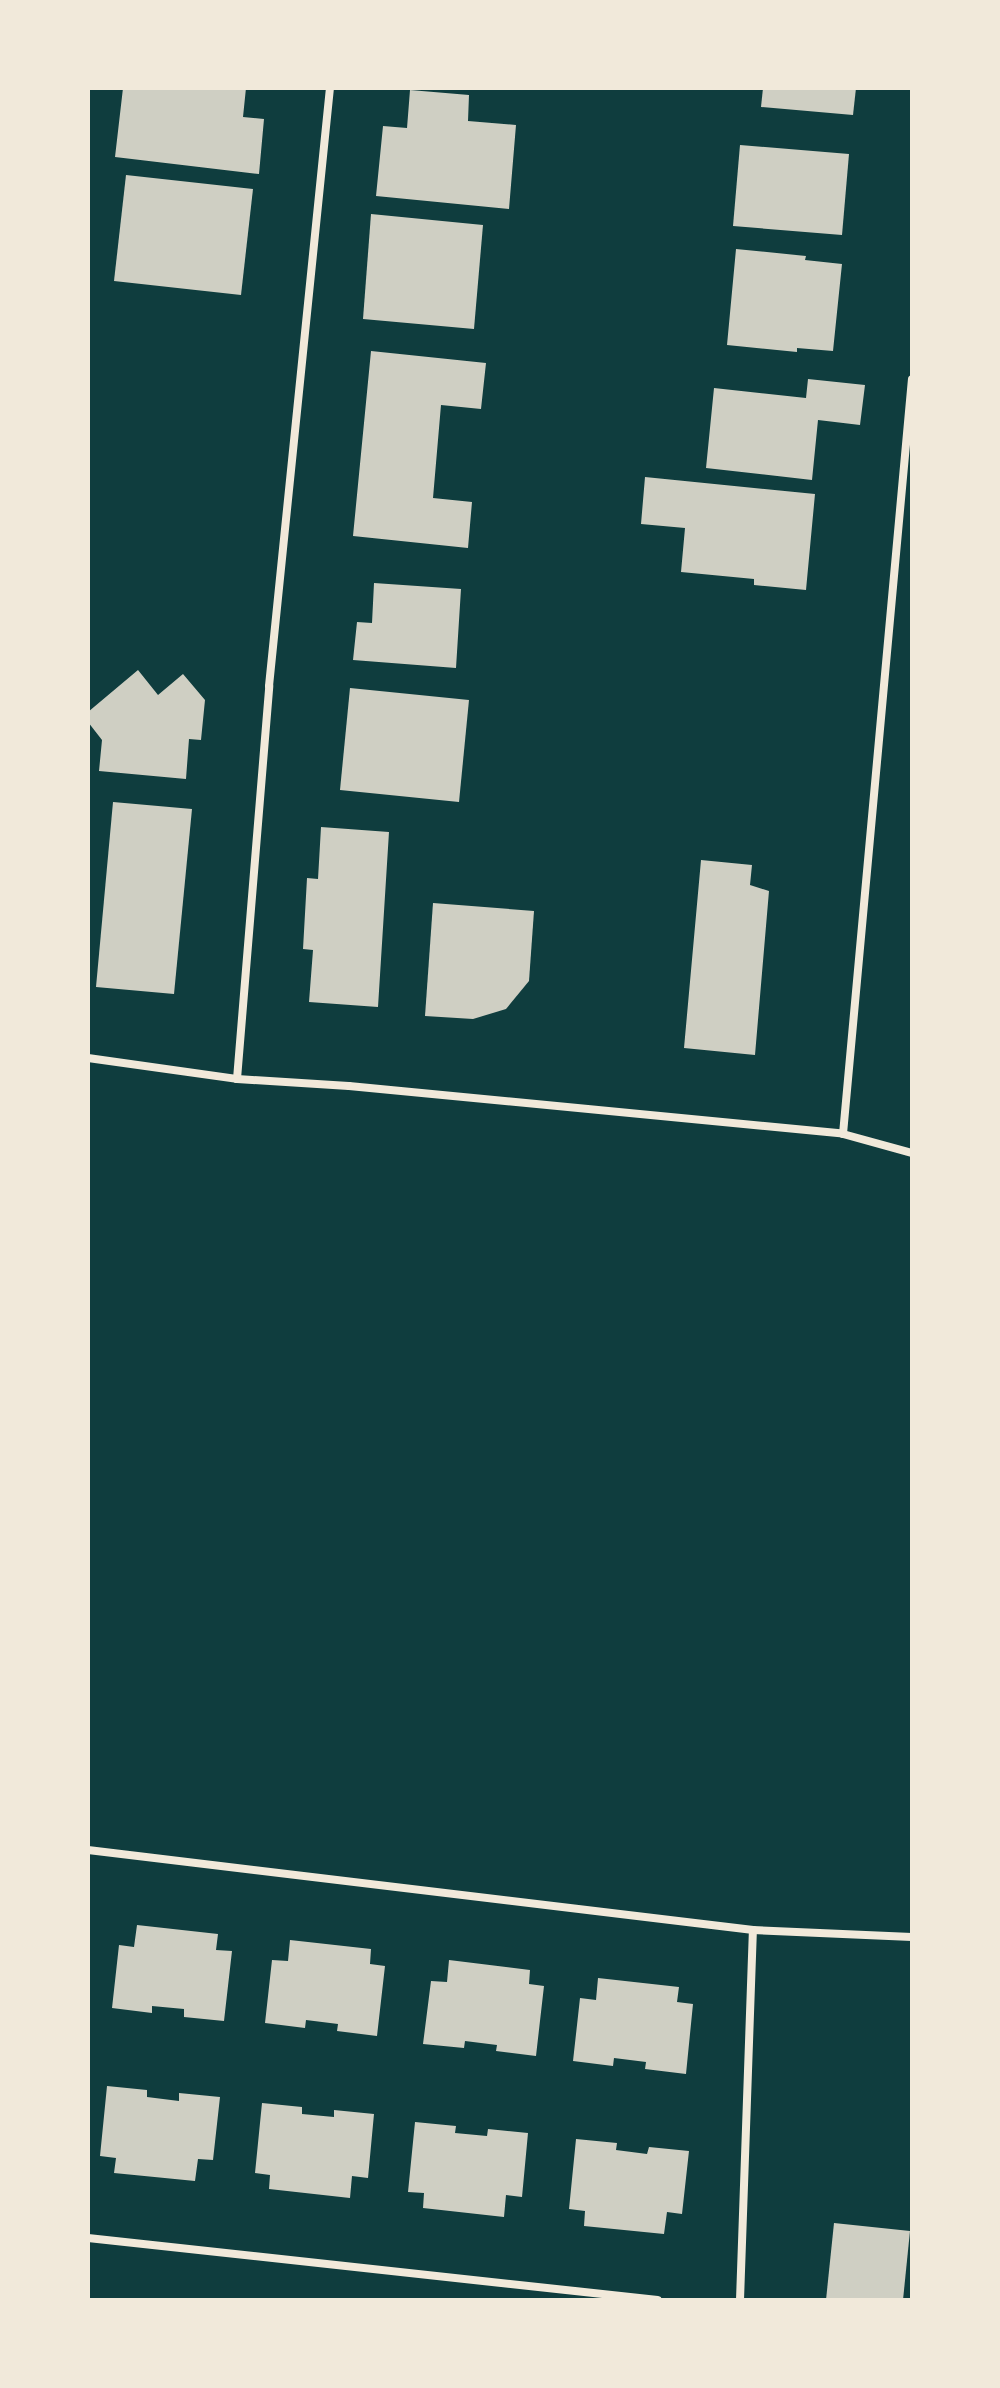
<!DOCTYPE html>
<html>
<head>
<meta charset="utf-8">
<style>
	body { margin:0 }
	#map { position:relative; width:1000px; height:2388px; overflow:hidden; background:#0f3d3e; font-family:Manrope,sans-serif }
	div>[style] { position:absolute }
	.building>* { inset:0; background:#cfcfc3 }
	.minor>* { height:8px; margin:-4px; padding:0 4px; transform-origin:4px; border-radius:4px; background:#f1e9da }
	span { translate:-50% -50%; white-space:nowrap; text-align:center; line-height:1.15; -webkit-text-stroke:6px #f1e9da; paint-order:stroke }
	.frame { position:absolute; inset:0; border:90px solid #f1e9da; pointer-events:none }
</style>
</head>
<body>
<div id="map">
	<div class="building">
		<div style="clip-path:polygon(123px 88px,246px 88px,243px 117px,264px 119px,259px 174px,115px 157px)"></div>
		<div style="clip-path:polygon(763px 88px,856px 88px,853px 115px,761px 107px)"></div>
		<div style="clip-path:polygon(410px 90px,469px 95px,468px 121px,516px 125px,509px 209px,376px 196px,383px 126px,407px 128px)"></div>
		<div style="clip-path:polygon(740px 145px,849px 154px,842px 235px,733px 226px)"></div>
		<div style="clip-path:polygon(126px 175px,253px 189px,241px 295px,114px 281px)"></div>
		<div style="clip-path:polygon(371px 214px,483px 225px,474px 329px,363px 319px)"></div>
		<div style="clip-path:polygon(736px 249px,806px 256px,805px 260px,842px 264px,833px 351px,797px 348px,797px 352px,727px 345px)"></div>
		<div style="clip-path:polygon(371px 351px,486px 363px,481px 409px,441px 405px,433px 498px,472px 502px,468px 548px,353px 536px)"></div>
		<div style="clip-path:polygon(808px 379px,865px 385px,860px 425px,818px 420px,812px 480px,706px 468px,714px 388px,806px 398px)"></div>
		<div style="clip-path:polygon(645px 477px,815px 494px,806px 590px,754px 585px,754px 579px,681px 572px,685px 528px,641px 524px)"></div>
		<div style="clip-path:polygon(374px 583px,461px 589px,456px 668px,353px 660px,357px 622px,372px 623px)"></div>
		<div style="clip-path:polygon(138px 670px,158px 695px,183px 674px,205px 700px,201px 740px,189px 739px,186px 779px,99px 771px,102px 740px,88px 722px,88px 712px)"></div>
		<div style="clip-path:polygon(350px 688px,469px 700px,459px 802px,340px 790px)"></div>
		<div style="clip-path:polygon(113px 802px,192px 809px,174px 994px,96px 987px)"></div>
		<div style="clip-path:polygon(321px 827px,389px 832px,378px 1007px,309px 1002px,313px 950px,303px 949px,307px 878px,318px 879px)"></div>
		<div style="clip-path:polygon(701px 860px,752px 865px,750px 885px,769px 891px,755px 1055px,684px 1048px)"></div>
		<div style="clip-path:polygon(433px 903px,534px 911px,529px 981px,506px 1009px,473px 1019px,425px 1016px)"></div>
		<div style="clip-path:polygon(137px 1925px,218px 1934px,216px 1950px,232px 1951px,224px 2021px,184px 2017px,184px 2009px,152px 2006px,152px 2013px,112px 2008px,119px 1945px,134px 1947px)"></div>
		<div style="clip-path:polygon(290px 1940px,371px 1949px,370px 1964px,385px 1966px,377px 2036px,337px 2031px,338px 2024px,306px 2020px,305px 2028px,265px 2023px,272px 1960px,288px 1961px)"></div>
		<div style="clip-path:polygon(449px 1960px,530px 1970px,529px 1984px,544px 1986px,536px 2056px,496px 2051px,497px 2045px,465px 2041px,464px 2048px,423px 2044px,431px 1981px,447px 1982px)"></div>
		<div style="clip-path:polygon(598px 1978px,679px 1987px,677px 2002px,693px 2004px,686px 2074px,645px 2069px,646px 2062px,614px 2058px,613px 2066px,573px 2061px,580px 1998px,596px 2000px)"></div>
		<div style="clip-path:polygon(107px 2086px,147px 2090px,147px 2097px,179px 2101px,179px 2093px,220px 2097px,213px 2160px,198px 2159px,195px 2181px,114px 2173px,116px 2158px,100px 2156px)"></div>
		<div style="clip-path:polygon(262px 2103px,302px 2107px,302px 2114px,334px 2117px,334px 2110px,374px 2114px,368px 2178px,352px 2176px,350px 2198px,269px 2189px,270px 2175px,255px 2173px)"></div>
		<div style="clip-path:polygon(415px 2122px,456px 2126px,455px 2133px,487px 2136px,488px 2129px,528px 2133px,522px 2197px,506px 2195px,504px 2217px,423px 2208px,424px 2193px,408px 2192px)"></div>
		<div style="clip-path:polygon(576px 2139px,617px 2143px,616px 2150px,647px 2154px,649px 2147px,689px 2151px,682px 2214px,667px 2212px,664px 2234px,584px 2226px,585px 2211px,569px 2209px)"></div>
		<div style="clip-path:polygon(834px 2223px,910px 2231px,903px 2300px,826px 2300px)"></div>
	</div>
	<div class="minor">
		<div style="left:88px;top:1058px;width:150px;rotate:8deg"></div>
		<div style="left:237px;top:1079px;width:112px;rotate:3.6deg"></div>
		<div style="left:349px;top:1086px;width:496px;rotate:5.5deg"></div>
		<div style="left:843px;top:1134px;width:72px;rotate:15.4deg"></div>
		<div style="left:237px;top:1079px;width:394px;rotate:-85.3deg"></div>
		<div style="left:269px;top:686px;width:601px;rotate:-84.18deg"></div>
		<div style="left:843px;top:1134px;width:758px;rotate:-84.78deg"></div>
		<div style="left:88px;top:1850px;width:670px;rotate:6.86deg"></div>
		<div style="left:753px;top:1930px;width:159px;rotate:2.5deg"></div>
		<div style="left:88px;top:2238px;width:573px;rotate:6.21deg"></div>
		<div style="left:740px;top:2300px;width:370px;rotate:-88deg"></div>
	</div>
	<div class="frame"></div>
</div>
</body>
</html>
